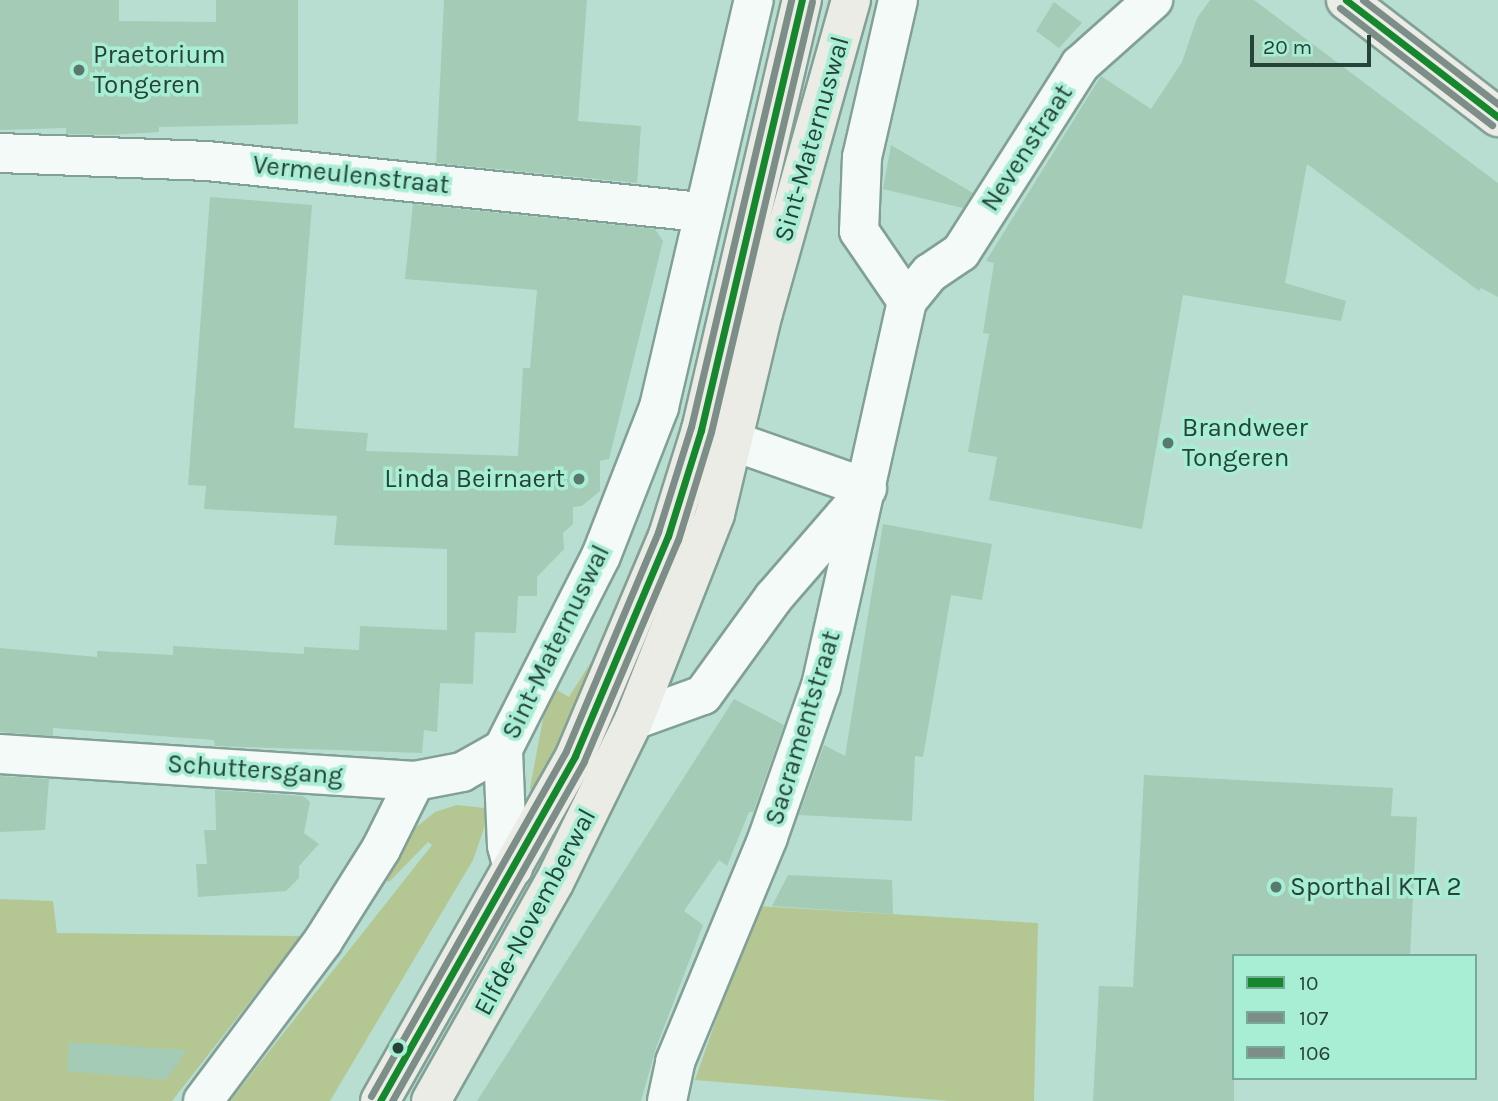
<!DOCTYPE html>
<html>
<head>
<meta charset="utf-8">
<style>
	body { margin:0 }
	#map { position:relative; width:1498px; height:1101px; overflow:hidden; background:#b8ded1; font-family:Karla,sans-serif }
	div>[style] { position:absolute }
	.green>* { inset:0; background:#b4c691 }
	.building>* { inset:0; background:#a4cbb5 }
	.roads { filter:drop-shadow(2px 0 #82a096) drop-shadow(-2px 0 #82a096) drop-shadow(0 2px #82a096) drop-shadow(0 -2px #82a096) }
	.minor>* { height:38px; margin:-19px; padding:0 19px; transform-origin:19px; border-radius:19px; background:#f4faf8 }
	.major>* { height:38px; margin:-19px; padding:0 19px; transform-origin:19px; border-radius:19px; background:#ebece6 }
	.bus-1>* { height:7px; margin:-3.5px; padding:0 3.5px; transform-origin:3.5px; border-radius:3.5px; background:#15882e }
	.bus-2>* { height:7px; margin:-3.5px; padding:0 3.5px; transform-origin:3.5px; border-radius:3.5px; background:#7d8e88 }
	.bus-3>* { height:7px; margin:-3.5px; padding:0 3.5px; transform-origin:3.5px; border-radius:3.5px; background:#7d8e88 }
	.dots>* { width:19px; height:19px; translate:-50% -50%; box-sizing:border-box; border:4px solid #a8eed5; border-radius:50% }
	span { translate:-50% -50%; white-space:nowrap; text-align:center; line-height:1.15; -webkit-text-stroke:7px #a8eed5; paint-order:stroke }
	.poi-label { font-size:26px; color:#264339 }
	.left { translate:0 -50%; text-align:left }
	.right { translate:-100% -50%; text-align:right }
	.street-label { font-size:26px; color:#264339 }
	.legend { position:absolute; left:1232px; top:954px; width:245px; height:126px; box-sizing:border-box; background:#a8eed5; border:2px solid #74aa97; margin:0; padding:9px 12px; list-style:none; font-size:21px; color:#264339 }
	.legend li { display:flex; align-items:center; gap:14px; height:35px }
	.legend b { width:35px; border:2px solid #74aa97 }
	.scale { position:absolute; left:1250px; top:35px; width:121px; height:32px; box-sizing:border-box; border:4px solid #264339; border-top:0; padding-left:9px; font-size:21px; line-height:24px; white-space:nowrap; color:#264339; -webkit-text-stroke:5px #a8eed5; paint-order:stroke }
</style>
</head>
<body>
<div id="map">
	<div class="green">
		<div style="clip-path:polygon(781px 0,793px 0,684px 445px,608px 653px,533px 797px,530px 788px,543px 719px,555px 689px,569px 697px,591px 662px,652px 518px,686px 409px)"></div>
		<div style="clip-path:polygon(457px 805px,484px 808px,487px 820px,473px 860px,330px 1101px,230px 1101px,432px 845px,428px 842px,389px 882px,381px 877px,410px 832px,435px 812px)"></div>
		<div style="clip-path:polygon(0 899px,53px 901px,57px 933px,301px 936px,172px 1101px,0 1101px)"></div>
		<div style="clip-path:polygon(756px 906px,1038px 923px,1034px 1101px,950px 1101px,695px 1080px)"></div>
	</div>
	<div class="building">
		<div style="clip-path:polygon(0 0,119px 0,119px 21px,216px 22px,216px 0,298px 0,298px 124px,159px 127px,159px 132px,111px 135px,66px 134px,66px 128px,0 130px)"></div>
		<div style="clip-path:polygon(444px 0,587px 0,578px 121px,641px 126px,637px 183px,436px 163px)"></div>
		<div style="clip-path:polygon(1210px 0,1254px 0,1498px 183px,1498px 297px,1481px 288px,1479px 291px,1307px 164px,1285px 283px,1346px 301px,1341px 321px,1183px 295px,1142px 529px,989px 500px,997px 457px,968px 452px,989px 334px,983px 333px,994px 263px,986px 261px,1101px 76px,1151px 109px,1182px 62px,1197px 18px)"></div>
		<div style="clip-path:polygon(1054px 2px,1082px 23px,1059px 48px,1036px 31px)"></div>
		<div style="clip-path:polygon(891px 145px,973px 193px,963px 208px,883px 189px)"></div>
		<div style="clip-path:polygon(210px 197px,312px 205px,294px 428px,368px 433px,366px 451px,518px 456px,523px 368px,530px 368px,537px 290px,405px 279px,413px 204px,655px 229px,663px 241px,609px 459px,600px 461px,600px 491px,582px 506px,573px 507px,573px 524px,563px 533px,564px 549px,537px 577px,537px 596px,518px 596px,516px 633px,471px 632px,475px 632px,473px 684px,440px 683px,437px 732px,424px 730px,422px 753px,215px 746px,214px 740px,53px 728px,53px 736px,0 732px,0 648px,97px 657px,97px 651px,173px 655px,173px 646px,304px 654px,304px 647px,359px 650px,360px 626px,447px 630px,447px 549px,334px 545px,337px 516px,204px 509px,206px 486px,188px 485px)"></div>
		<div style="clip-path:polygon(883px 524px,992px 544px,982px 600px,951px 595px,923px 757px,915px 756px,912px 821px,799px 815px,824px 745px,845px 756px)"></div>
		<div style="clip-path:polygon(734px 699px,784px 725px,753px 812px,749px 812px,727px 866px,719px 860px,684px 911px,703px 925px,656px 1048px,641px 1101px,477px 1101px)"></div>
		<div style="clip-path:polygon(1144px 775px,1393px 788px,1391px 816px,1417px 817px,1410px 956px,1234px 956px,1234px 1101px,1093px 1101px,1099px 986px,1133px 987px)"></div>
		<div style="clip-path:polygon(0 776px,49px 779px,45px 830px,0 832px)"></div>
		<div style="clip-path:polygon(215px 790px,303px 796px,310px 802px,304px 833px,319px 844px,299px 866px,299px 878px,286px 891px,198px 897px,196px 864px,207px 864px,204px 830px,216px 830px)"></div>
		<div style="clip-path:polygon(788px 875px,892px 880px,893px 914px,772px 906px)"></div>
		<div style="clip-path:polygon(69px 1042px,187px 1050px,166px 1080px,67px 1071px)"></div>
	</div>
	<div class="roads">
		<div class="minor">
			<div style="left:898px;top:0;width:161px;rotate:102.9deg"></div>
			<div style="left:862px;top:157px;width:74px;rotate:92.3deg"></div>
			<div style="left:859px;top:231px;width:85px;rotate:55.6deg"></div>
			<div style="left:0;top:153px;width:207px;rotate:2.2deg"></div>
			<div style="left:207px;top:161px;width:497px;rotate:5.9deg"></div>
			<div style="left:701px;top:430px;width:176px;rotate:19.3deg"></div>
			<div style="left:634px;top:720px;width:73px;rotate:-19.9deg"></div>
			<div style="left:703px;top:695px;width:121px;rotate:-54.1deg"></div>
			<div style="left:774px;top:597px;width:138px;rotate:-49.1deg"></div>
			<div style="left:0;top:754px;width:416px;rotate:3.7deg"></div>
			<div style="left:415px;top:781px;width:48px;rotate:-10.8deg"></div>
			<div style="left:462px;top:772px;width:47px;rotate:-29.3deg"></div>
			<div style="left:513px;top:868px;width:23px;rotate:-105deg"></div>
			<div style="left:507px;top:846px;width:97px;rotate:-92.4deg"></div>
			<div style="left:503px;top:749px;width:216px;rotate:-63.1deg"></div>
			<div style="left:601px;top:556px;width:160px;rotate:-68.7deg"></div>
			<div style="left:659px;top:407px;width:418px;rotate:-76.9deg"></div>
			<div style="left:203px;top:1101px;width:200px;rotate:-53.1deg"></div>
			<div style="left:323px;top:941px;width:109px;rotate:-57.8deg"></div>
			<div style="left:381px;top:849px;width:76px;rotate:-63.4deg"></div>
			<div style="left:667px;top:1101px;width:40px;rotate:-78deg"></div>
			<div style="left:675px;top:1062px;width:243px;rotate:-67.5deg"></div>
			<div style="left:768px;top:837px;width:160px;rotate:-70.7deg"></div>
			<div style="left:821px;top:686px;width:394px;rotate:-77.4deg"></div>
			<div style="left:907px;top:301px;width:36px;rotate:-51deg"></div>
			<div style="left:930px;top:273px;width:37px;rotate:-34deg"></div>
			<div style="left:961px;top:252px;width:222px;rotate:-57.5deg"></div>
			<div style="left:1080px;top:65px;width:98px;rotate:-41.7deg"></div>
		</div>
		<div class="major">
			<div style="left:1346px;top:0;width:192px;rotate:37.6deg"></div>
			<div style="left:380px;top:1101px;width:396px;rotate:-60.5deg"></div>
			<div style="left:575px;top:756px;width:239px;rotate:-67.1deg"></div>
			<div style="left:668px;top:536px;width:111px;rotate:-72.7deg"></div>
			<div style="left:701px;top:430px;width:442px;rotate:-76.8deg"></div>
			<div style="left:431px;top:1101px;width:250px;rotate:-60.6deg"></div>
			<div style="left:554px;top:883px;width:182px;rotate:-63.9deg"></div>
			<div style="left:634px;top:720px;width:221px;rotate:-68.5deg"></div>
			<div style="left:715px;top:514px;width:207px;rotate:-76.6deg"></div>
			<div style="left:763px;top:313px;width:325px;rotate:-74.3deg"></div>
		</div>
	</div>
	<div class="bus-1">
		<div style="left:1346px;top:0;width:192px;rotate:37.6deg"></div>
		<div style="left:380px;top:1101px;width:396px;rotate:-60.5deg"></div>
		<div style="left:575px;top:756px;width:239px;rotate:-67.1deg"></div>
		<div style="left:668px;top:536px;width:111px;rotate:-72.7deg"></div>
		<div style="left:701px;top:430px;width:442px;rotate:-76.8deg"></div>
	</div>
	<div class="bus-2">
		<div style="left:1340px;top:8px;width:192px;rotate:37.6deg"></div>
		<div style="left:392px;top:1101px;width:390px;rotate:-60.5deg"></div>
		<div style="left:584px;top:761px;width:240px;rotate:-67deg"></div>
		<div style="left:678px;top:540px;width:113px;rotate:-73deg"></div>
		<div style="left:711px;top:432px;width:442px;rotate:-76.8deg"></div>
	</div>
	<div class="bus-3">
		<div style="left:1363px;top:0;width:170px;rotate:37.6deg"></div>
		<div style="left:371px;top:1096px;width:396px;rotate:-60.5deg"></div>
		<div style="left:566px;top:751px;width:238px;rotate:-67.2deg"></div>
		<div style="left:658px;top:532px;width:110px;rotate:-72.6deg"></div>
		<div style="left:691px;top:427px;width:439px;rotate:-76.8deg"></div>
	</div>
	<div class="dots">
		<div style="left:79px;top:70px;background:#59796e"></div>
		<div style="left:1168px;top:443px;background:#59796e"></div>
		<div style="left:579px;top:479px;background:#59796e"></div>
		<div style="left:1276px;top:887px;background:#59796e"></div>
		<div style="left:398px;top:1048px;background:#264339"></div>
	</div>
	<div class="poi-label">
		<span class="left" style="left:93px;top:70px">Praetorium<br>Tongeren</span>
		<span class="left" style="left:1182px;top:443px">Brandweer<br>Tongeren</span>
		<span class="right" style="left:565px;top:479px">Linda Beirnaert</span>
		<span class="left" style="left:1290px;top:887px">Sporthal KTA 2</span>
	</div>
	<div class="street-label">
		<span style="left:812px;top:139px;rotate:-74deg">Sint-Maternuswal</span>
		<span style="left:1027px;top:148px;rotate:-57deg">Nevenstraat</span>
		<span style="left:351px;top:175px;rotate:6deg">Vermeulenstraat</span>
		<span style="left:556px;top:642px;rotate:-64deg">Sint-Maternuswal</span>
		<span style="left:803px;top:728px;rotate:-73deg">Sacramentstraat</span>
		<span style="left:255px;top:770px;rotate:4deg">Schuttersgang</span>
		<span style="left:535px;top:912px;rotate:-62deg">Elfde-Novemberwal</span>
	</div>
	<ul class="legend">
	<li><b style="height:9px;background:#15882e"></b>10</li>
	<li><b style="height:9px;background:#7d8e88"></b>107</li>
	<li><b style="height:9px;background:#7d8e88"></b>106</li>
	</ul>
	<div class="scale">20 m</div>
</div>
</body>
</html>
